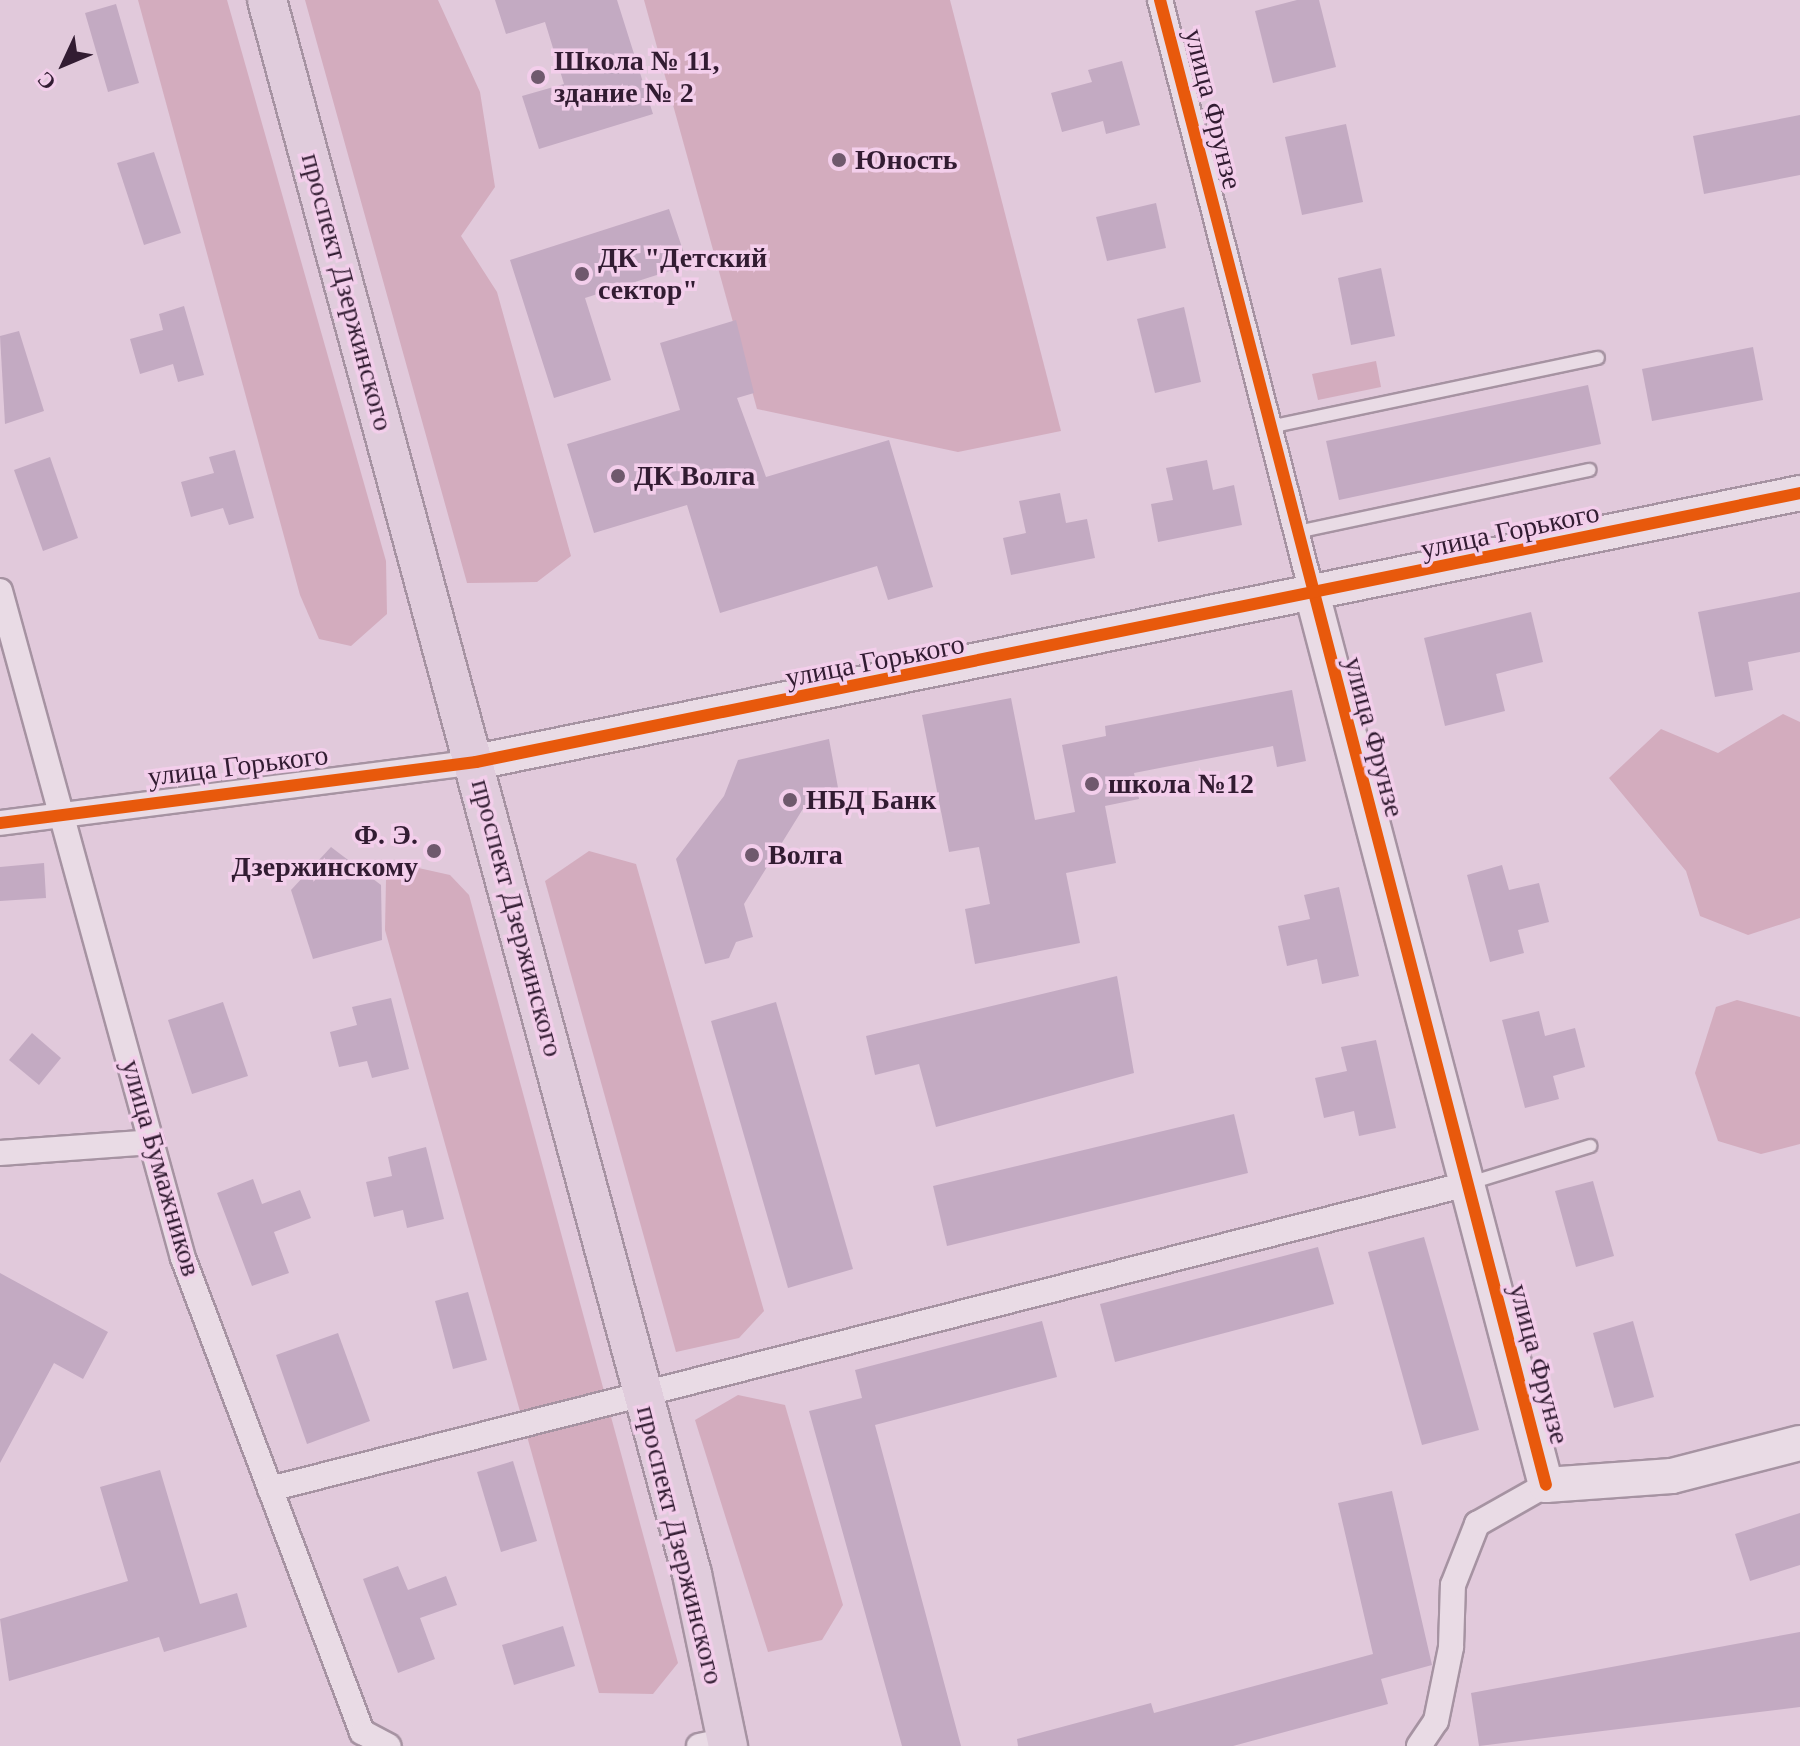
<!DOCTYPE html>
<html>
<head>
<meta charset="utf-8">
<style>
	body { margin:0 }
	#map { position:relative; width:1800px; height:1746px; overflow:hidden; background:#e1c9db; font-family:"Times New Roman",serif }
	div>[style] { position:absolute }
	.green>* { inset:0; background:#d3acbe }
	.building>* { inset:0; background:#c3aac2 }
	.roads { filter:drop-shadow(2px 0 #a693a2) drop-shadow(-2px 0 #a693a2) drop-shadow(0 2px #a693a2) drop-shadow(0 -2px #a693a2) }
	.lane>* { height:12px; margin:-6px; padding:0 6px; transform-origin:6px; border-radius:6px; background:#e9dbe5 }
	.street>* { height:24px; margin:-12px; padding:0 12px; transform-origin:12px; border-radius:12px; background:#e9dbe5 }
	.secondary>* { height:34px; margin:-17px; padding:0 17px; transform-origin:17px; border-radius:17px; background:#e9dbe5 }
	.primary>* { height:38px; margin:-19px; padding:0 19px; transform-origin:19px; border-radius:19px; background:#e0ccdc }
	.cycleway>* { height:12px; margin:-6px; padding:0 6px; transform-origin:6px; border-radius:6px; background:#e8590c }
	.dots>* { width:22px; height:22px; translate:-50% -50%; box-sizing:border-box; border:4px solid #f3ceeb; border-radius:50% }
	span { translate:-50% -50%; white-space:nowrap; text-align:center; line-height:1.15; -webkit-text-stroke:7px #f3ceeb; paint-order:stroke }
	.poi-label { font-size:28px; color:#321c32; font-weight:700 }
	.left { translate:0 -50%; text-align:left }
	.right { translate:-100% -50%; text-align:right }
	.street-label { font-size:28px; color:#321c32 }
	.north { position:absolute; left:24px; top:24px; width:80px; height:80px; -webkit-text-stroke:6px #f3ceeb; paint-order:stroke; rotate:226deg; font-size:22px; font-weight:700; line-height:32px; text-align:center; color:#321c32 }
	.north::after { content:''; display:block; margin:auto; width:28px; height:36px; background:#321c32; clip-path:polygon(50% 0,100% 100%,50% 72%,0 100%) }
</style>
</head>
<body>
<div id="map">
	<div class="green">
		<div style="clip-path:polygon(138px 0,227px 0,386px 561px,387px 614px,351px 646px,319px 639px,300px 595px)"></div>
		<div style="clip-path:polygon(305px 0,438px 0,480px 92px,495px 187px,461px 236px,497px 292px,571px 556px,537px 582px,467px 583px)"></div>
		<div style="clip-path:polygon(644px 0,950px 0,1061px 431px,958px 452px,757px 409px)"></div>
		<div style="clip-path:polygon(1376px 361px,1381px 387px,1318px 400px,1312px 374px)"></div>
		<div style="clip-path:polygon(1783px 714px,1800px 722px,1800px 918px,1748px 935px,1700px 916px,1686px 871px,1609px 778px,1661px 729px,1718px 753px)"></div>
		<div style="clip-path:polygon(589px 851px,636px 864px,764px 1311px,739px 1338px,676px 1352px,545px 881px)"></div>
		<div style="clip-path:polygon(414px 867px,450px 875px,469px 895px,678px 1663px,653px 1694px,599px 1693px,385px 930px,386px 880px)"></div>
		<div style="clip-path:polygon(1737px 1000px,1800px 1017px,1800px 1144px,1761px 1154px,1718px 1141px,1695px 1073px,1716px 1007px)"></div>
		<div style="clip-path:polygon(738px 1395px,785px 1405px,843px 1605px,822px 1640px,768px 1652px,695px 1420px)"></div>
	</div>
	<div class="building">
		<div style="clip-path:polygon(495px 0,617px 0,653px 114px,539px 149px,522px 96px,564px 84px,545px 22px,506px 34px)"></div>
		<div style="clip-path:polygon(1297px 0,1319px 0,1336px 67px,1273px 83px,1255px 11px)"></div>
		<div style="clip-path:polygon(116px 4px,139px 83px,108px 92px,85px 13px)"></div>
		<div style="clip-path:polygon(1122px 61px,1140px 125px,1106px 134px,1103px 121px,1062px 132px,1051px 93px,1092px 82px,1088px 70px)"></div>
		<div style="clip-path:polygon(1800px 115px,1800px 175px,1704px 194px,1693px 136px)"></div>
		<div style="clip-path:polygon(1346px 124px,1363px 202px,1302px 215px,1285px 137px)"></div>
		<div style="clip-path:polygon(154px 152px,181px 233px,144px 245px,117px 163px)"></div>
		<div style="clip-path:polygon(1156px 203px,1166px 248px,1107px 261px,1096px 217px)"></div>
		<div style="clip-path:polygon(669px 209px,688px 265px,585px 298px,611px 380px,554px 398px,510px 260px)"></div>
		<div style="clip-path:polygon(1381px 268px,1395px 336px,1351px 345px,1338px 278px)"></div>
		<div style="clip-path:polygon(184px 306px,204px 375px,178px 382px,173px 364px,140px 374px,130px 339px,163px 330px,159px 314px)"></div>
		<div style="clip-path:polygon(1184px 307px,1201px 382px,1155px 393px,1137px 319px)"></div>
		<div style="clip-path:polygon(736px 320px,754px 393px,737px 398px,766px 477px,889px 440px,933px 587px,888px 600px,877px 566px,720px 613px,687px 505px,594px 533px,567px 444px,680px 410px,660px 343px)"></div>
		<div style="clip-path:polygon(19px 331px,44px 411px,5px 424px,0 336px)"></div>
		<div style="clip-path:polygon(1753px 347px,1763px 400px,1652px 421px,1642px 369px)"></div>
		<div style="clip-path:polygon(1588px 385px,1601px 444px,1339px 500px,1326px 441px)"></div>
		<div style="clip-path:polygon(235px 450px,254px 518px,229px 525px,223px 508px,191px 517px,181px 482px,214px 473px,209px 457px)"></div>
		<div style="clip-path:polygon(50px 457px,78px 538px,43px 551px,14px 470px)"></div>
		<div style="clip-path:polygon(1207px 460px,1213px 490px,1234px 485px,1242px 525px,1158px 542px,1151px 504px,1173px 500px,1166px 468px)"></div>
		<div style="clip-path:polygon(1060px 493px,1066px 523px,1087px 519px,1095px 558px,1011px 575px,1003px 538px,1026px 533px,1019px 501px)"></div>
		<div style="clip-path:polygon(1800px 592px,1800px 652px,1748px 662px,1753px 690px,1715px 697px,1698px 612px)"></div>
		<div style="clip-path:polygon(1531px 612px,1543px 662px,1496px 674px,1505px 711px,1445px 726px,1424px 638px)"></div>
		<div style="clip-path:polygon(1292px 690px,1306px 761px,1277px 767px,1273px 746px,1134px 773px,1139px 799px,1105px 806px,1116px 863px,1066px 873px,1080px 943px,975px 964px,965px 909px,990px 904px,979px 847px,949px 852px,922px 715px,1011px 698px,1035px 820px,1075px 812px,1062px 745px,1106px 736px,1105px 726px)"></div>
		<div style="clip-path:polygon(829px 739px,839px 793px,809px 799px,744px 904px,753px 937px,736px 942px,729px 958px,705px 964px,676px 859px,724px 796px,738px 760px)"></div>
		<div style="clip-path:polygon(331px 847px,381px 885px,382px 940px,313px 959px,291px 890px)"></div>
		<div style="clip-path:polygon(44px 863px,46px 898px,0 901px,0 867px)"></div>
		<div style="clip-path:polygon(1502px 865px,1509px 890px,1539px 883px,1549px 922px,1518px 930px,1524px 953px,1490px 962px,1467px 875px)"></div>
		<div style="clip-path:polygon(1339px 887px,1359px 976px,1322px 984px,1317px 959px,1287px 966px,1278px 926px,1310px 919px,1304px 895px)"></div>
		<div style="clip-path:polygon(1117px 976px,1134px 1073px,936px 1127px,919px 1064px,875px 1075px,866px 1036px)"></div>
		<div style="clip-path:polygon(391px 998px,409px 1069px,372px 1078px,367px 1061px,339px 1067px,330px 1032px,357px 1025px,352px 1007px)"></div>
		<div style="clip-path:polygon(223px 1002px,248px 1076px,192px 1094px,168px 1020px)"></div>
		<div style="clip-path:polygon(776px 1002px,853px 1269px,788px 1288px,711px 1021px)"></div>
		<div style="clip-path:polygon(1539px 1011px,1545px 1036px,1575px 1028px,1585px 1067px,1553px 1076px,1559px 1099px,1525px 1108px,1502px 1020px)"></div>
		<div style="clip-path:polygon(32px 1033px,61px 1058px,39px 1085px,9px 1060px)"></div>
		<div style="clip-path:polygon(1376px 1040px,1396px 1128px,1359px 1136px,1354px 1111px,1324px 1118px,1315px 1078px,1347px 1071px,1341px 1047px)"></div>
		<div style="clip-path:polygon(1234px 1114px,1248px 1173px,947px 1246px,933px 1186px)"></div>
		<div style="clip-path:polygon(426px 1147px,444px 1219px,407px 1228px,403px 1210px,374px 1217px,366px 1182px,392px 1176px,388px 1157px)"></div>
		<div style="clip-path:polygon(253px 1179px,262px 1204px,300px 1190px,311px 1218px,274px 1232px,289px 1273px,252px 1286px,217px 1193px)"></div>
		<div style="clip-path:polygon(1593px 1181px,1614px 1256px,1576px 1267px,1555px 1191px)"></div>
		<div style="clip-path:polygon(1424px 1237px,1479px 1430px,1422px 1445px,1368px 1252px)"></div>
		<div style="clip-path:polygon(1318px 1247px,1334px 1304px,1115px 1362px,1100px 1304px)"></div>
		<div style="clip-path:polygon(0 1273px,108px 1332px,83px 1379px,54px 1363px,0 1463px)"></div>
		<div style="clip-path:polygon(468px 1292px,487px 1360px,453px 1369px,435px 1301px)"></div>
		<div style="clip-path:polygon(1042px 1321px,1057px 1377px,875px 1425px,961px 1746px,902px 1746px,809px 1411px,862px 1398px,855px 1370px)"></div>
		<div style="clip-path:polygon(1633px 1321px,1654px 1397px,1614px 1408px,1593px 1333px)"></div>
		<div style="clip-path:polygon(338px 1333px,370px 1421px,307px 1444px,276px 1355px)"></div>
		<div style="clip-path:polygon(513px 1461px,537px 1541px,501px 1552px,477px 1472px)"></div>
		<div style="clip-path:polygon(160px 1470px,200px 1604px,237px 1593px,247px 1627px,164px 1652px,159px 1637px,9px 1681px,0 1619px,128px 1581px,100px 1487px)"></div>
		<div style="clip-path:polygon(1392px 1491px,1432px 1665px,1381px 1679px,1388px 1704px,1233px 1746px,1018px 1746px,1017px 1739px,1151px 1703px,1154px 1713px,1373px 1654px,1338px 1503px)"></div>
		<div style="clip-path:polygon(1800px 1513px,1800px 1565px,1750px 1581px,1735px 1534px)"></div>
		<div style="clip-path:polygon(398px 1566px,408px 1590px,446px 1576px,457px 1605px,420px 1618px,435px 1659px,398px 1673px,363px 1579px)"></div>
		<div style="clip-path:polygon(563px 1626px,575px 1666px,514px 1685px,502px 1645px)"></div>
		<div style="clip-path:polygon(1800px 1632px,1800px 1707px,1479px 1746px,1471px 1693px)"></div>
	</div>
	<div class="roads">
		<div class="lane">
			<div style="left:1270px;top:427px;width:335px;rotate:-11.9deg"></div>
			<div style="left:1297px;top:532px;width:299px;rotate:-12deg"></div>
			<div style="left:1470px;top:1183px;width:126px;rotate:-17.1deg"></div>
		</div>
		<div class="street">
			<div style="left:1160px;top:0;width:616px;rotate:75.63deg"></div>
			<div style="left:0;top:591px;width:692px;rotate:74.66deg"></div>
			<div style="left:183px;top:1258px;width:507px;rotate:69.31deg"></div>
			<div style="left:362px;top:1732px;width:30px;rotate:28deg"></div>
			<div style="left:0;top:823px;width:480px;rotate:-7.3deg"></div>
			<div style="left:0;top:1153px;width:152px;rotate:-4.1deg"></div>
			<div style="left:270px;top:1489px;width:1235px;rotate:-14.29deg"></div>
			<div style="left:699px;top:1746px;width:29px;rotate:-12deg"></div>
			<div style="left:1419px;top:1746px;width:30px;rotate:-56deg"></div>
			<div style="left:1436px;top:1721px;width:76px;rotate:-78.5deg"></div>
			<div style="left:1451px;top:1647px;width:62px;rotate:-88.2deg"></div>
			<div style="left:1453px;top:1585px;width:66px;rotate:-68.5deg"></div>
			<div style="left:1477px;top:1524px;width:79px;rotate:-29.5deg"></div>
		</div>
		<div class="secondary">
			<div style="left:1313px;top:597px;width:918px;rotate:75.3deg"></div>
			<div style="left:1546px;top:1485px;width:126px;rotate:-4.1deg"></div>
			<div style="left:1672px;top:1476px;width:132px;rotate:-14.5deg"></div>
			<div style="left:476px;top:762px;width:1351px;rotate:-11.48deg"></div>
		</div>
		<div class="primary">
			<div style="left:267px;top:0;width:1630px;rotate:74.89deg"></div>
			<div style="left:692px;top:1574px;width:176px;rotate:78.2deg"></div>
		</div>
	</div>
	<div class="cycleway">
		<div style="left:1160px;top:0;width:1534px;rotate:75.43deg"></div>
		<div style="left:0;top:823px;width:480px;rotate:-7.3deg"></div>
		<div style="left:476px;top:762px;width:1351px;rotate:-11.48deg"></div>
	</div>
	<div class="dots">
		<div style="left:538px;top:77px;background:#6f596d"></div>
		<div style="left:839px;top:160px;background:#6f596d"></div>
		<div style="left:582px;top:274px;background:#6f596d"></div>
		<div style="left:618px;top:476px;background:#6f596d"></div>
		<div style="left:1092px;top:784px;background:#6f596d"></div>
		<div style="left:790px;top:800px;background:#6f596d"></div>
		<div style="left:434px;top:851px;background:#6f596d"></div>
		<div style="left:752px;top:855px;background:#6f596d"></div>
	</div>
	<div class="poi-label">
		<span class="left" style="left:554px;top:77px">Школа № 11,<br>здание № 2</span>
		<span class="left" style="left:855px;top:160px">Юность</span>
		<span class="left" style="left:598px;top:274px">ДК "Детский<br>сектор"</span>
		<span class="left" style="left:634px;top:476px">ДК Волга</span>
		<span class="left" style="left:1108px;top:784px">школа №12</span>
		<span class="left" style="left:806px;top:800px">НБД Банк</span>
		<span class="right" style="left:418px;top:851px">Ф. Э.<br>Дзержинскому</span>
		<span class="left" style="left:768px;top:855px">Волга</span>
	</div>
	<div class="street-label">
		<span style="left:1213px;top:109px;rotate:76deg">улица Фрунзе</span>
		<span style="left:347px;top:292px;rotate:75deg">проспект Дзержинского</span>
		<span style="left:1510px;top:531px;rotate:-12deg">улица Горького</span>
		<span style="left:875px;top:661px;rotate:-11deg">улица Горького</span>
		<span style="left:1374px;top:737px;rotate:75deg">улица Фрунзе</span>
		<span style="left:238px;top:766px;rotate:-7deg">улица Горького</span>
		<span style="left:517px;top:918px;rotate:75deg">проспект Дзержинского</span>
		<span style="left:161px;top:1168px;rotate:74deg">улица Бумажников</span>
		<span style="left:1539px;top:1364px;rotate:75deg">улица Фрунзе</span>
		<span style="left:680px;top:1545px;rotate:76deg">проспект Дзержинского</span>
	</div>
	<div class="north">С</div>
</div>
</body>
</html>
